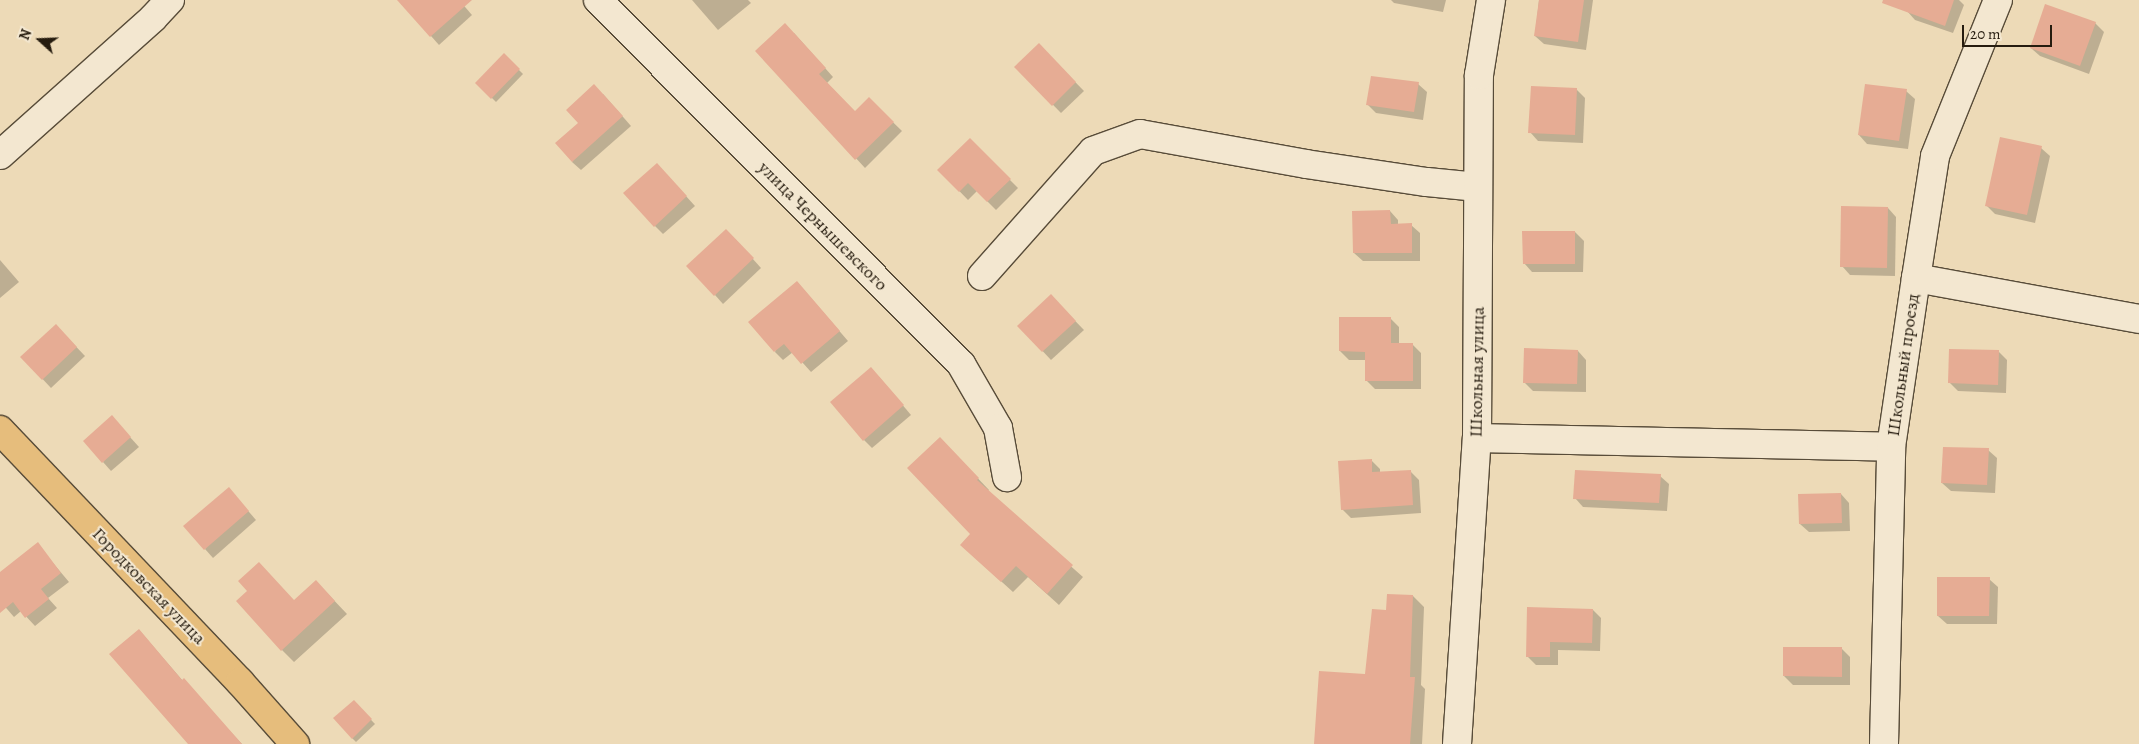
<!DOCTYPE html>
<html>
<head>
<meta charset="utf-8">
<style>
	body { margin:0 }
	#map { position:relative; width:2139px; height:744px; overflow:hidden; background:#eddab7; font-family:Alegreya,serif }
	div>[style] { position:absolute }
	.shadow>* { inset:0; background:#0003 }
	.building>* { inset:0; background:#e6ac94 }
	.roads { filter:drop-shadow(1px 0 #584c39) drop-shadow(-1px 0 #584c39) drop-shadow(0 1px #584c39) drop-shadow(0 -1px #584c39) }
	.minor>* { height:28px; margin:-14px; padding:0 14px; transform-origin:14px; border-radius:14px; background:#f3e7d0 }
	.major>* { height:28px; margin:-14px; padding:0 14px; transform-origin:14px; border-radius:14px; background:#e6bd7c }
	span { translate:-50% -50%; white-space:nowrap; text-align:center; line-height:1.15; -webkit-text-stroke:4px #f3e7d0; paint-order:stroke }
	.street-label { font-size:18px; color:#261c0f }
	.north { position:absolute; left:15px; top:15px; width:50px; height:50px; -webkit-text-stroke:4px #f3e7d0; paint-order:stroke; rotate:290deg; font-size:14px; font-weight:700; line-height:20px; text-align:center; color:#261c0f }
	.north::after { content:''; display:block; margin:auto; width:18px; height:22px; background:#261c0f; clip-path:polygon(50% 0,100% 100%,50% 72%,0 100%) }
	.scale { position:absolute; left:1962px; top:25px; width:90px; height:22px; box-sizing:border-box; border:2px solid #261c0f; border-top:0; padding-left:6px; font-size:15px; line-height:18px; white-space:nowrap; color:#261c0f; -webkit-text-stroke:4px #f3e7d0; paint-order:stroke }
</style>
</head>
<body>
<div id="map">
	<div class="shadow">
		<div style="clip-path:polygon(399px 0,459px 0,472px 15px,439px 45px)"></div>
		<div style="clip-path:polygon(692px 0,748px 0,751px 3px,718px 30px)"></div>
		<div style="clip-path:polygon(1391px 0,1446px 0,1443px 12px,1394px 3px)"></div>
		<div style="clip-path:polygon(1539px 0,1593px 0,1586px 50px,1544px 44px,1535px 36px)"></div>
		<div style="clip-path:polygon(1911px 0,1959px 0,1964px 5px,1953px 33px,1915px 20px,1907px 11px)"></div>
		<div style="clip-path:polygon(2095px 23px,2104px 32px,2089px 74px,2040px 56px,2031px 48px)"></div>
		<div style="clip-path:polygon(794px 33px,833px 77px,827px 83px,855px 113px,869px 99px,902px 131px,865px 168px,757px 51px)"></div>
		<div style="clip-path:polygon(1039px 45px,1084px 91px,1061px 113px,1016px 67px)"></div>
		<div style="clip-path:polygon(504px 55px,523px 74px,496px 102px,477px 83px)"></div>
		<div style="clip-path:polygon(1418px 84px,1427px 92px,1423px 120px,1376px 113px,1368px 105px)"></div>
		<div style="clip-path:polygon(1576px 89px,1585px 98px,1583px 143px,1538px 141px,1530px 132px)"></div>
		<div style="clip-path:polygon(1906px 91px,1915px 99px,1908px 149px,1867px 144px,1859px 135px)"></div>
		<div style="clip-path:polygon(603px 94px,631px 126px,581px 170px,572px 162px)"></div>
		<div style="clip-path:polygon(970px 140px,1018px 188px,996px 210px,977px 191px,968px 200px,939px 170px)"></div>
		<div style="clip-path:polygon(2041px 148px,2050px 156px,2035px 223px,1995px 214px,1986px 205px)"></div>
		<div style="clip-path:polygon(665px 173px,695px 206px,663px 234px,655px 226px)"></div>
		<div style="clip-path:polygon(1888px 208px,1896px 217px,1895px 276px,1850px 275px,1842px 266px)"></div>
		<div style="clip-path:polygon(1390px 211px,1398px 220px,1398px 225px,1411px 225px,1420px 233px,1420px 261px,1363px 261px,1354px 253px)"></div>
		<div style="clip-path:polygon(1575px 232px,1584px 241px,1583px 272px,1532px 272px,1524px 263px)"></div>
		<div style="clip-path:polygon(735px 239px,761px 268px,723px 304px,715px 295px)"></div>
		<div style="clip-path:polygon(0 260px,19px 282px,0 298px)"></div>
		<div style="clip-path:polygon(797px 282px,848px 341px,811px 372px,793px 352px,783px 360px,775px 352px)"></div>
		<div style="clip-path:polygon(1051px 296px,1084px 330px,1051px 360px,1019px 326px)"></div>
		<div style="clip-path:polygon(1390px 318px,1399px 327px,1399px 344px,1412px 344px,1421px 353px,1421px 389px,1375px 389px,1366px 380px,1366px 360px,1349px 360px,1340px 351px)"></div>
		<div style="clip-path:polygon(64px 334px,85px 356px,51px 388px,22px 357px)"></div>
		<div style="clip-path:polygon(1578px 351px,1586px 360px,1586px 392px,1533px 391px,1524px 382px)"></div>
		<div style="clip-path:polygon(1999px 352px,2007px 360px,2006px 393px,1958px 391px,1949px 382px)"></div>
		<div style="clip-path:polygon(879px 377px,911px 415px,872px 448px,864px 440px)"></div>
		<div style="clip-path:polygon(120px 426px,139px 447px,111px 471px,103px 462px)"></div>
		<div style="clip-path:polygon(951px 450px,989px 490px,987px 492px,1083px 577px,1059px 605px,1028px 577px,1013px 592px,961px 545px,971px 534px)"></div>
		<div style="clip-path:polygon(1988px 450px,1997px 458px,1995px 493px,1951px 491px,1942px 483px)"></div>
		<div style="clip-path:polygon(1371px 460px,1380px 469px,1380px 473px,1410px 471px,1419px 480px,1421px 513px,1351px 518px,1342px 509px)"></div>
		<div style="clip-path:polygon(1660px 476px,1669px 484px,1667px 511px,1583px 507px,1575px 498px)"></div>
		<div style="clip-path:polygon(1841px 494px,1849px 503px,1850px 531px,1809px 532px,1800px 524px)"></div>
		<div style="clip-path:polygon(237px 498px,256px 520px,213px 558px,205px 549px)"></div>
		<div style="clip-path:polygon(37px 544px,69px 582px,48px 598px,57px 608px,35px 626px,21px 611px,14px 617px,0 601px,0 573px)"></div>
		<div style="clip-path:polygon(1989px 579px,1998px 587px,1997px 624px,1947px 624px,1938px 616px)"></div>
		<div style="clip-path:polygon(249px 591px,295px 601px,328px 594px,347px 614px,294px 662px,282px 650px)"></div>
		<div style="clip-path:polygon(1413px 596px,1424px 607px,1421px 685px,1425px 689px,1422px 744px,1315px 744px,1366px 675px,1387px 612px)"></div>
		<div style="clip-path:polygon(1593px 610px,1601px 618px,1600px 651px,1558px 650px,1558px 665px,1536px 665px,1527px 656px)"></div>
		<div style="clip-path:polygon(139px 630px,183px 681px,242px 744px,189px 744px)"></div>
		<div style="clip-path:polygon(1841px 648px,1850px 657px,1850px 685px,1793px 685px,1784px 676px)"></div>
		<div style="clip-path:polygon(354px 702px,375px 724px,356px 742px,352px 738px)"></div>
	</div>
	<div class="building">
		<div style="clip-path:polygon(397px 0,472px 0,430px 37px)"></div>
		<div style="clip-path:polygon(1539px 0,1584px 0,1578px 42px,1534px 36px)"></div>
		<div style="clip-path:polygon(1883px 0,1954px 0,1945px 26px,1882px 3px)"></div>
		<div style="clip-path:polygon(2045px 4px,2096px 22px,2080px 66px,2030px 48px)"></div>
		<div style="clip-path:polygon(785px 23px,826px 68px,819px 74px,855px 111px,869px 97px,894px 122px,855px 160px,755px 51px)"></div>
		<div style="clip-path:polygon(1039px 43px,1076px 82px,1052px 106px,1014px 67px)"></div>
		<div style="clip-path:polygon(504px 53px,520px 69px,491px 99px,475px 83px)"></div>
		<div style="clip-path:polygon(1371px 76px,1419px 82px,1414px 112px,1366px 105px)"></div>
		<div style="clip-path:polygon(594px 84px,623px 116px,572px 162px,555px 143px,578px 123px,566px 110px)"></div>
		<div style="clip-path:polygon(1865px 84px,1907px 89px,1899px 141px,1858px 135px)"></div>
		<div style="clip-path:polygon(1531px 86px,1577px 88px,1575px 135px,1528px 133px)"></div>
		<div style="clip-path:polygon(2000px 137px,2042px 146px,2027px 215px,1985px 206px)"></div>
		<div style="clip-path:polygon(970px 138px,1011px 179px,987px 202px,968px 183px,959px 192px,937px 170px)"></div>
		<div style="clip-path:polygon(657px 163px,687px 196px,654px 227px,623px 193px)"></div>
		<div style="clip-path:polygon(1841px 206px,1888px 207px,1887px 268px,1840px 267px)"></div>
		<div style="clip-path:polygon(1390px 210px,1391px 224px,1412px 223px,1412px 253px,1353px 253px,1352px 211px)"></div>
		<div style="clip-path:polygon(726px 229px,754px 258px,714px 296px,686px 266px)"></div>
		<div style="clip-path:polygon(1522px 231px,1575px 231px,1575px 264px,1523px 264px)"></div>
		<div style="clip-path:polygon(797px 281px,840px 331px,801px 364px,784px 344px,774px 352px,748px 322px)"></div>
		<div style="clip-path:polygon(1051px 294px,1076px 321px,1042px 352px,1017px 326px)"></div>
		<div style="clip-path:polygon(1339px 317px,1391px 317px,1391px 343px,1413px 343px,1413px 381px,1365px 381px,1365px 352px,1339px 351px)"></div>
		<div style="clip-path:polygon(56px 324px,77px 347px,42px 380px,20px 357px)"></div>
		<div style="clip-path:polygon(1524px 348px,1578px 350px,1577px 384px,1523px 383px)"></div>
		<div style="clip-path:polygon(1949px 349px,1999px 350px,1998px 385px,1948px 383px)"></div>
		<div style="clip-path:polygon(871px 367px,904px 405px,863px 441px,830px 402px)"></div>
		<div style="clip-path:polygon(112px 415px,131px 437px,102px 463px,83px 441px)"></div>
		<div style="clip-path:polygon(940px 437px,979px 478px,977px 480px,1073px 565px,1047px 594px,1016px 566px,1001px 582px,960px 545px,970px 534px,907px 468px)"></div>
		<div style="clip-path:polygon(1943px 447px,1989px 448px,1987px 485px,1941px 483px)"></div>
		<div style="clip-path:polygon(1372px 459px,1372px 472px,1411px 470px,1413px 505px,1341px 510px,1338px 461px)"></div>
		<div style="clip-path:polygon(1575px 470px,1661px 474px,1659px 503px,1573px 499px)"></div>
		<div style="clip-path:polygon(229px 487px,249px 511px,204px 550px,183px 526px)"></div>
		<div style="clip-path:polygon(1841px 493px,1842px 523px,1799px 524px,1798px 494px)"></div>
		<div style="clip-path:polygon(38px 542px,61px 573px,41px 589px,49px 599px,25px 618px,13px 602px,0 613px,0 572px)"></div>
		<div style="clip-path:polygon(259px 562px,294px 600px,316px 580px,335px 601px,281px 651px,236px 601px,247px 591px,238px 581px)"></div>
		<div style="clip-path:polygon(1937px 577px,1990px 577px,1989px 616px,1937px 616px)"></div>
		<div style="clip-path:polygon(1387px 594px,1413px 595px,1410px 677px,1415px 677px,1410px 744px,1314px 744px,1319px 671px,1365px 674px,1372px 609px,1386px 610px)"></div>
		<div style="clip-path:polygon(1527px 607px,1593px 609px,1592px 643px,1550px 642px,1550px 657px,1526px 657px)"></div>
		<div style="clip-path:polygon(139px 629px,182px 680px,184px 678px,242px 744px,188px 744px,109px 654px)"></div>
		<div style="clip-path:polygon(1783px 647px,1842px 647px,1842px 677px,1783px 676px)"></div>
		<div style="clip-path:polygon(354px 700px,372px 719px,352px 739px,333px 718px)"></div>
	</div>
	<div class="roads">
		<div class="minor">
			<div style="left:598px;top:0;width:514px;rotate:45.08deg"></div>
			<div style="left:961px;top:364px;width:74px;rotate:60deg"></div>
			<div style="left:998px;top:428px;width:50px;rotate:79.6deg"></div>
			<div style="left:0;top:155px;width:205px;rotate:-41.8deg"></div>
			<div style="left:153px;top:18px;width:25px;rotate:-47deg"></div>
			<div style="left:982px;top:276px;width:167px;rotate:-48.4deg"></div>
			<div style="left:1093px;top:151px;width:50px;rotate:-19.9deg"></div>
			<div style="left:1140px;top:134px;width:169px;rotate:10.2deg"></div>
			<div style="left:1306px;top:164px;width:122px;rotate:8.5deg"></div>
			<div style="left:1427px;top:182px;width:51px;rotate:5.6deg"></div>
			<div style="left:1916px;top:278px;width:227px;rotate:10.4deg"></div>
			<div style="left:1477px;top:438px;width:414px;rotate:1.2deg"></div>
			<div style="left:1457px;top:744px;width:307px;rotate:-86.3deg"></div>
			<div style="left:1477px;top:438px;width:363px;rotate:-89.7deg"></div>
			<div style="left:1479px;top:75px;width:76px;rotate:-80.9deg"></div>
			<div style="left:1884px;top:744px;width:297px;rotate:-88.6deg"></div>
			<div style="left:1891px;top:447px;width:171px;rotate:-81.6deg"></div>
			<div style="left:1916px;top:278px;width:123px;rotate:-81.1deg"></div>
			<div style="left:1935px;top:156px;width:168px;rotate:-68deg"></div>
		</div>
		<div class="major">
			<div style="left:0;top:430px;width:348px;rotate:46.4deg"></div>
			<div style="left:240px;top:682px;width:83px;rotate:48.4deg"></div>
		</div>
	</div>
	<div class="street-label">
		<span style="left:823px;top:226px;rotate:45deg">улица Чернышевского</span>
		<span style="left:1903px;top:365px;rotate:-82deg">Школьный проезд</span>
		<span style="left:1477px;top:372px;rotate:-89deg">Школьная улица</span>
		<span style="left:149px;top:586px;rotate:46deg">Городковская улица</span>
	</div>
	<div class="north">N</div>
	<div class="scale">20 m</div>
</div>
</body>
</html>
